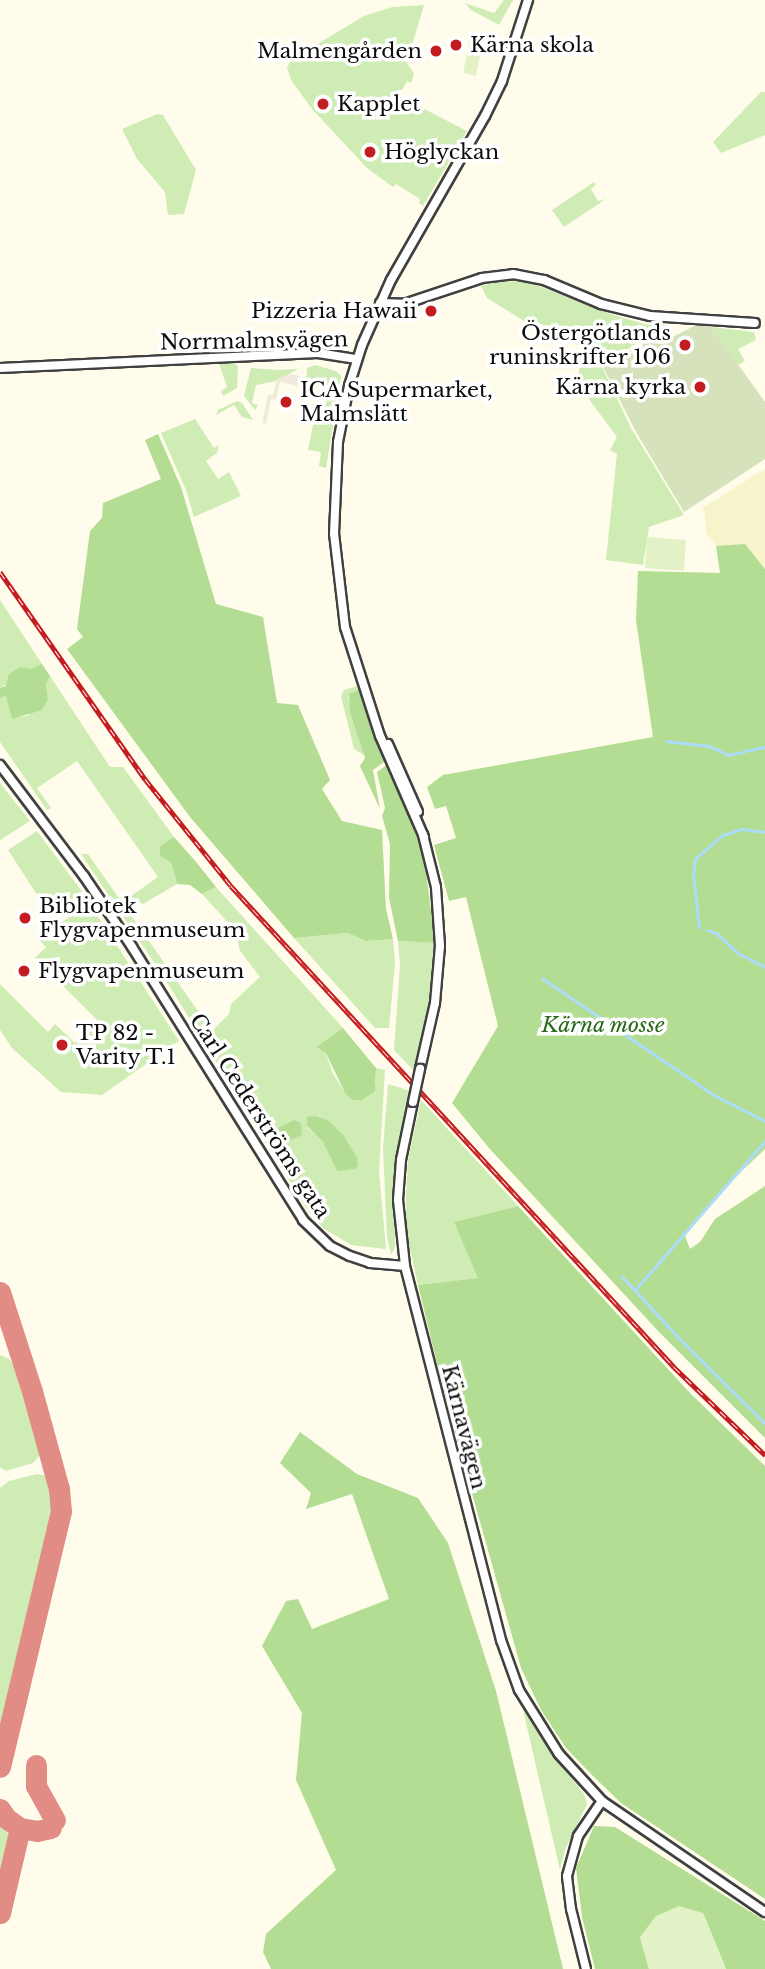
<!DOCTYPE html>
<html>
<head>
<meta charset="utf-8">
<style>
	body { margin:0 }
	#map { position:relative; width:765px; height:1969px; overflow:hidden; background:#fffcec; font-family:"Libre Baskerville",serif }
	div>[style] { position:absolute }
	.farmland>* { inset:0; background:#f7f4cb }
	.green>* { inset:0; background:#cfecb4 }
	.forest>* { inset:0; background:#b2dd92 }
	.cemetery>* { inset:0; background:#d5e2bc }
	.pitch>* { inset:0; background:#e2f2c6 }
	.plaza>* { inset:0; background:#efeadb }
	.stream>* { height:2.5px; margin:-1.25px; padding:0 1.25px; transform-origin:1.25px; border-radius:1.25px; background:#addcfa }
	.taxiway>* { height:21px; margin:-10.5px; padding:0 10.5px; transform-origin:10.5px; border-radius:10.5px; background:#e28c86 }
	.roads { filter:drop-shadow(2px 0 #404040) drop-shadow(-2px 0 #404040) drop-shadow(0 2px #404040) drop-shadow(0 -2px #404040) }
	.tertiary>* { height:8px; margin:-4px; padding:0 4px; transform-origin:4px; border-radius:4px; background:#fff }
	.rail>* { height:5px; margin-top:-2.5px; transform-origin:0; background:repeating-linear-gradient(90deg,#fff 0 8px,#c41d21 0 16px); box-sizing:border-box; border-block:2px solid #c41d21 }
	.bridges { filter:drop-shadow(2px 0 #404040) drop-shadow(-2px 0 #404040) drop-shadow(0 2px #404040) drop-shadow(0 -2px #404040) }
	.tertiary-bridge>* { height:8px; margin:-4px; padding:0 4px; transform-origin:4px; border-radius:4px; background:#fff }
	.dots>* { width:19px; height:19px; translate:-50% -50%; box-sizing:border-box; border:4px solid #fff; border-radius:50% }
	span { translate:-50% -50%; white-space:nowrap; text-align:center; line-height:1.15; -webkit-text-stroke:7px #fff; paint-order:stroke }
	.poi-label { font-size:21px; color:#0d0d0d }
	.left { translate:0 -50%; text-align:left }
	.right { translate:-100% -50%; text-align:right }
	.street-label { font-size:21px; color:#0d0d0d }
	.park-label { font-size:21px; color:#286819; font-style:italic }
</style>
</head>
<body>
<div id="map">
	<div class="farmland">
		<div style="clip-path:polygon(765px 469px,765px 569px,745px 545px,716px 546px,706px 533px,705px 515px,702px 508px)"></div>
	</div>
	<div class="green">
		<div style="clip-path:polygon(504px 0,513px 0,499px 25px,471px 10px,465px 3px,494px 13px)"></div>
		<div style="clip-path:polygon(424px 5px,411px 49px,406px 48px,404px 58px,414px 74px,411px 83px,407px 81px,399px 96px,467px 131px,423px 206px,419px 203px,420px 199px,396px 184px,393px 187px,367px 168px,312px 109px,291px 80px,287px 68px,291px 60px,364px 16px,392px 7px)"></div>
		<div style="clip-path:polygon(761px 92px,765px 92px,765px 135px,721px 153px,713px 142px)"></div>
		<div style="clip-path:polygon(157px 114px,163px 115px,196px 170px,184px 214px,168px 215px,165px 192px,137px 159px,122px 129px)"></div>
		<div style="clip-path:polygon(594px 182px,596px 185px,591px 189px,598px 201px,606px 199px,564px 227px,552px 210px)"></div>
		<div style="clip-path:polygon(501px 281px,529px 282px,610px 314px,648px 325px,666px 323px,602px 367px,631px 428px,684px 515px,649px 527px,643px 565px,606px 560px,617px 454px,610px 450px,617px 437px,577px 383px,583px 348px,536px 321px,524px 321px,487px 298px,481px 286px)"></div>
		<div style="clip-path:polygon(711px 327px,754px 332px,756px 340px,738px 349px,745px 361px,738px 365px)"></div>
		<div style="clip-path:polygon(218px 361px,233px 361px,238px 367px,237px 388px,223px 396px,221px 391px,227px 387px)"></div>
		<div style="clip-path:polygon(315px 365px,336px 371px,341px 376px,326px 468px,319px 466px,321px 452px,308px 450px,314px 420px,322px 421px,330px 387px,306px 382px,307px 368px)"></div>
		<div style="clip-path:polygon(251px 368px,279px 370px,298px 369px,276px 381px,256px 385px,252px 403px,258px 405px,255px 410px,244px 396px)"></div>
		<div style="clip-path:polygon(237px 401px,242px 403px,253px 420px,242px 417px,234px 405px,216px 415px,218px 410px)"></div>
		<div style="clip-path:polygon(195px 419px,214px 448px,219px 445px,217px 453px,206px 461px,218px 479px,229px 472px,241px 496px,194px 517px,186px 490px,161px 433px)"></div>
		<div style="clip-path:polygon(0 600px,42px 664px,0 688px)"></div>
		<div style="clip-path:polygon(50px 676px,110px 767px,123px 767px,174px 837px,160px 846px,171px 862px,177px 884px,143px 904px,131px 896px,158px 877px,77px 761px,37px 788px,51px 808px,47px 810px,0 742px,0 698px,6px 696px,17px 717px,27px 716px,48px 699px,46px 685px)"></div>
		<div style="clip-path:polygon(357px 686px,359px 690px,348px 697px,364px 755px,354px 749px,341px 696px,344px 690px)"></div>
		<div style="clip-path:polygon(0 783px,30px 821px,0 840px)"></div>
		<div style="clip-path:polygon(37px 831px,86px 897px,58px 915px,47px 910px,8px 850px)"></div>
		<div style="clip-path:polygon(evenodd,81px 854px,88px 854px,212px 1031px,229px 1014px,231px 1004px,260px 977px,240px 951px,235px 930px,202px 894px,216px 887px,343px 1028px,316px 1047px,326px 1053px,332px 1072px,345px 1093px,376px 1083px,376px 1068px,385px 1070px,379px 1171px,386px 1249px,351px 1245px,323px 1228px,306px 1208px,162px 974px,81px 854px,316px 1116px,328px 1120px,349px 1144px,352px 1152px,337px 1171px,323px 1142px,307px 1127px,316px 1116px)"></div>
		<div style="clip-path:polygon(90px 904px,179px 1041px,102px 1095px,61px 1092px,12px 1048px,0 1030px,0 984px,48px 1032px,55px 1024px,75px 1043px,97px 1020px,35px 958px,46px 947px,37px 938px)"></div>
		<div style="clip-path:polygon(348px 933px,366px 941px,393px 939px,395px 963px,389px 1028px,375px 1028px,294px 938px)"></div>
		<div style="clip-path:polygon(398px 941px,435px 943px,429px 1003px,414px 1071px,394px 1050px,400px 965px)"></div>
		<div style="clip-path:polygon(388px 1084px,410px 1091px,394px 1174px,395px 1247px,391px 1255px,387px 1237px,383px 1148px)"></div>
		<div style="clip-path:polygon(421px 1100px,518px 1206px,454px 1222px,479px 1278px,418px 1285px,406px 1230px,406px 1197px,408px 1160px)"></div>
		<div style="clip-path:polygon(0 1355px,9px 1359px,18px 1371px,40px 1455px,33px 1463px,6px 1471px,0 1467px)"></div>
		<div style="clip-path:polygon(37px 1474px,47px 1476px,54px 1503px,54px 1517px,0 1739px,0 1488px,9px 1481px)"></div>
		<div style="clip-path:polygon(523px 1710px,551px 1753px,584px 1794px,587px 1804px,565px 1850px,560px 1870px)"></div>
		<div style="clip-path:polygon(0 1822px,10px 1837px,0 1881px)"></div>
	</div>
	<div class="forest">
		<div style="clip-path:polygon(158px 434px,181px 487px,216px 604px,263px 617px,277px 703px,298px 705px,330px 780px,322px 789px,342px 821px,382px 830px,386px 909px,393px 939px,366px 941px,348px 933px,294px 938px,190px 817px,67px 649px,83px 637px,77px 629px,90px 531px,102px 518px,103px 503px,161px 479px,145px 440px)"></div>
		<div style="clip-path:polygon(745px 544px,765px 569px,765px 1149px,731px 1181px,685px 1236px,690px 1249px,700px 1242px,715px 1219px,765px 1186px,765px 1438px,659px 1332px,489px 1148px,452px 1103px,498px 1026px,466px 897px,449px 901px,434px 845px,456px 838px,446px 806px,435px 809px,427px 787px,443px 775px,653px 737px,636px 620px,638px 571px,720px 573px,716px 546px)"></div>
		<div style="clip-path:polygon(42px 664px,50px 676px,46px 685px,48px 699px,42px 710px,12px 719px,6px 696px,0 698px,0 688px,6px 686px,9px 674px,20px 667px,31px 669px)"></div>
		<div style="clip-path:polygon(359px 690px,387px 760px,373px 770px,380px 809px,360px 766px,365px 758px,350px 712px,349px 694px)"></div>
		<div style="clip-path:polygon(388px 764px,424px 856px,435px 943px,398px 941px,389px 898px,390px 844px,382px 816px,385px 808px,377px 772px)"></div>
		<div style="clip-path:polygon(174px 837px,197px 863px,216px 887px,202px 894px,190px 885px,177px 884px,171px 862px,160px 856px,160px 846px)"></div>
		<div style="clip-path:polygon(343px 1028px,376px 1068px,375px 1091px,362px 1100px,353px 1100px,345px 1093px,326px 1053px,316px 1047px)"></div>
		<div style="clip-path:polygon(316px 1116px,328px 1120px,344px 1136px,357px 1158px,358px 1166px,354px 1169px,337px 1171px,323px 1142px,307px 1126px,307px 1117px)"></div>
		<div style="clip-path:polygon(294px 1120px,301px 1123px,302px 1135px,289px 1140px,277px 1152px,271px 1143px,274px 1130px)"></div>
		<div style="clip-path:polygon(518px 1206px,690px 1393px,765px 1466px,765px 1899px,621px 1803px,593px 1776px,566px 1748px,541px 1710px,521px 1668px,447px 1404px,418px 1285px,478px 1278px,454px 1222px)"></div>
		<div style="clip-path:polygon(300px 1432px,357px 1474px,418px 1498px,448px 1543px,496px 1691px,563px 1969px,271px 1969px,263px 1952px,266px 1934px,336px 1870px,296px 1780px,302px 1713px,262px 1646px,286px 1601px,298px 1599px,312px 1629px,389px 1599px,352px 1494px,306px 1509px,311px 1493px,280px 1463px)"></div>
		<div style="clip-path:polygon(594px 1826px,615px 1827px,765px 1921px,765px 1969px,726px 1969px,703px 1913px,640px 1937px,649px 1969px,595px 1969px,582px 1917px,576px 1868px)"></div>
	</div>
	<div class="cemetery">
		<div style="clip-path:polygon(702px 322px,711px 327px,765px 402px,765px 459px,684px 512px,636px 432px,603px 367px,660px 332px,667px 340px)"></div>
	</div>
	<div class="pitch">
		<div style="clip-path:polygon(470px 40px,483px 42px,476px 76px,463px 73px)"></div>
		<div style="clip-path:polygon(647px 537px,686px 540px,684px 571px,645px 568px)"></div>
		<div style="clip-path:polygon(679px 1906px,703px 1913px,726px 1969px,649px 1969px,640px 1937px,656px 1916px)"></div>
	</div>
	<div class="plaza">
		<div style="clip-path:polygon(290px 374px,300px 376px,298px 386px,280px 382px,276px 400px,271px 399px,266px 424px,262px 423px,268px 395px,273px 395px,277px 379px)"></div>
	</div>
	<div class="stream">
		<div style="left:666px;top:741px;width:43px;rotate:6.6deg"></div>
		<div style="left:709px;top:746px;width:22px;rotate:24deg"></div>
		<div style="left:729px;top:755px;width:37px;rotate:-13deg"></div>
		<div style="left:699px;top:928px;width:54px;rotate:-96.3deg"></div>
		<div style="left:693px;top:874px;width:15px;rotate:-82deg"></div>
		<div style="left:695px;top:859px;width:37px;rotate:-41deg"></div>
		<div style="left:723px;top:835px;width:20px;rotate:-18deg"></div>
		<div style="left:742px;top:829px;width:23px;rotate:7deg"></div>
		<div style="left:708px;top:930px;width:9px;rotate:21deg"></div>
		<div style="left:716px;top:933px;width:30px;rotate:42deg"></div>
		<div style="left:738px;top:953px;width:30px;rotate:27deg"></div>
		<div style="left:542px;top:978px;width:208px;rotate:34.2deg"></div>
		<div style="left:714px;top:1095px;width:57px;rotate:27deg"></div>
		<div style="left:622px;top:1276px;width:87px;rotate:47.3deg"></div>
		<div style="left:681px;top:1340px;width:118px;rotate:44.7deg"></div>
		<div style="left:635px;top:1290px;width:198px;rotate:-48.9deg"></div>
	</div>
	<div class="taxiway">
		<div style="left:0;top:1292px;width:104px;rotate:72.1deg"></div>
		<div style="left:32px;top:1391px;width:102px;rotate:74.6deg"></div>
		<div style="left:59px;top:1489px;width:22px;rotate:85deg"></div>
		<div style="left:61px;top:1511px;width:263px;rotate:103.4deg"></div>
		<div style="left:36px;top:1765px;width:21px;rotate:90deg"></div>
		<div style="left:36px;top:1786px;width:39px;rotate:61deg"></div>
		<div style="left:0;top:1809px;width:11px;rotate:56deg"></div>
		<div style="left:6px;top:1818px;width:17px;rotate:36deg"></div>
		<div style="left:20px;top:1828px;width:17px;rotate:10deg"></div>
		<div style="left:37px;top:1831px;width:14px;rotate:-12deg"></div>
		<div style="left:0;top:1913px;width:87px;rotate:-76.8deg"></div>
	</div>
	<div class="roads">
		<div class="tertiary">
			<div style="left:380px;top:303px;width:24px;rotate:2deg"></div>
			<div style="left:404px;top:304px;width:82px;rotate:-18.4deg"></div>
			<div style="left:482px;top:278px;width:31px;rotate:-7deg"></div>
			<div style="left:513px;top:274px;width:32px;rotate:11deg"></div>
			<div style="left:544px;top:280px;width:62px;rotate:22.8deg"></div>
			<div style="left:601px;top:304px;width:50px;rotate:13.8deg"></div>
			<div style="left:650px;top:316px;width:105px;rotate:3.8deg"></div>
			<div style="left:0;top:368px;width:318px;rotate:-2.7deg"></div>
			<div style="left:318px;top:353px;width:39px;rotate:9deg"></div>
			<div style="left:388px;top:744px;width:74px;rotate:66.2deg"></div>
			<div style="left:0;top:765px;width:139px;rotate:52.9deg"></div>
			<div style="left:84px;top:876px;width:86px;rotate:55.9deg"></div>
			<div style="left:132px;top:947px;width:322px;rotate:57.9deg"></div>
			<div style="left:303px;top:1220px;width:37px;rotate:44deg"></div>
			<div style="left:330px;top:1246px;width:22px;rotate:27deg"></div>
			<div style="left:350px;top:1256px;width:21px;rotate:19deg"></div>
			<div style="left:370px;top:1263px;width:35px;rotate:5deg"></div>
			<div style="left:424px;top:837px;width:110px;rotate:-113.5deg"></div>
			<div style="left:380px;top:736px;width:114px;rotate:-107.8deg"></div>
			<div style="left:345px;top:627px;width:94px;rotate:-96.7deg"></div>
			<div style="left:334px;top:534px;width:92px;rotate:-87.5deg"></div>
			<div style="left:338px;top:442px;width:57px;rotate:-78.9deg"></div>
			<div style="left:349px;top:386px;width:43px;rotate:-72.4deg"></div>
			<div style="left:362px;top:345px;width:71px;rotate:-66deg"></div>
			<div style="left:391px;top:280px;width:189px;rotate:-60.2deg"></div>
			<div style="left:485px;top:116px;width:39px;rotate:-64deg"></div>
			<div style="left:502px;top:81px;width:85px;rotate:-72.2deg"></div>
			<div style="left:420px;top:1069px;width:68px;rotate:-77.2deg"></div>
			<div style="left:435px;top:1003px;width:57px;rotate:-85deg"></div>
			<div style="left:440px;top:946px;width:59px;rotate:-93.9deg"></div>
			<div style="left:436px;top:887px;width:54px;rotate:-104deg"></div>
			<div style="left:413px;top:1102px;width:59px;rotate:101.7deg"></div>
			<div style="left:401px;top:1160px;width:40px;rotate:94.3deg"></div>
			<div style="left:398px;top:1200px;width:66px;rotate:83.9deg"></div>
			<div style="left:405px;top:1266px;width:386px;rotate:75.6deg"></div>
			<div style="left:501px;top:1640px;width:53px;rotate:70.2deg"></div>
			<div style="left:519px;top:1690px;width:75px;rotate:58deg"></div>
			<div style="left:559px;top:1754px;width:64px;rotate:47.5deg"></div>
			<div style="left:602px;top:1801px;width:197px;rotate:34.3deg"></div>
			<div style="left:586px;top:1969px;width:62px;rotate:-104deg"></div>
			<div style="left:571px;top:1909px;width:33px;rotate:-97deg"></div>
			<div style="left:567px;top:1876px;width:41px;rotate:-74.6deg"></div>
			<div style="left:578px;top:1836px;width:42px;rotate:-55.6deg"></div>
		</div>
	</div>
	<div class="rail">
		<div style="left:0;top:572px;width:253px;rotate:55deg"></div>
		<div style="left:145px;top:779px;width:137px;rotate:51.2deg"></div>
		<div style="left:231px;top:886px;width:654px;rotate:47.35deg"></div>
		<div style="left:674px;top:1367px;width:127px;rotate:44deg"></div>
	</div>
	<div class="bridges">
		<div class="tertiary-bridge">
			<div style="left:413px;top:1102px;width:34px;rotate:-78deg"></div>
		</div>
	</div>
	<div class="dots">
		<div style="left:456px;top:45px;background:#c41d21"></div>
		<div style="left:436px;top:51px;background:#c41d21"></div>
		<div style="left:323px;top:104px;background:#c41d21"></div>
		<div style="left:370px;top:152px;background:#c41d21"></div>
		<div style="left:431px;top:311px;background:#c41d21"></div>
		<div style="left:685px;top:345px;background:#c41d21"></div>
		<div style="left:700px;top:387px;background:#c41d21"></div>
		<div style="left:286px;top:402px;background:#c41d21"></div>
		<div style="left:25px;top:918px;background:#c41d21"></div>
		<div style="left:24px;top:971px;background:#c41d21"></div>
		<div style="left:62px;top:1045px;background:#c41d21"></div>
	</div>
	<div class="poi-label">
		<span class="left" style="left:470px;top:45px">Kärna skola</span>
		<span class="right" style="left:422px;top:51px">Malmengården</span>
		<span class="left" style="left:337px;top:104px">Kapplet</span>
		<span class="left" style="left:384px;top:152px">Höglyckan</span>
		<span class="right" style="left:417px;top:311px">Pizzeria Hawaii</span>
		<span class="right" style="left:671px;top:345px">Östergötlands<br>runinskrifter 106</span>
		<span class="right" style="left:686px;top:387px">Kärna kyrka</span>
		<span class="left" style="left:300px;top:402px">ICA Supermarket,<br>Malmslätt</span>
		<span class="left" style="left:39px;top:918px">Bibliotek<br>Flygvapenmuseum</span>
		<span class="left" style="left:38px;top:971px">Flygvapenmuseum</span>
		<span class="left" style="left:76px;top:1045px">TP 82 -<br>Varity T.1</span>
	</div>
	<div class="street-label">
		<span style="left:254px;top:341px;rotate:-1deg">Norrmalmsvägen</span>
		<span style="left:260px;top:1116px;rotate:57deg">Carl Cederströms gata</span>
		<span style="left:464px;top:1427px;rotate:76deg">Kärnavägen</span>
	</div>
	<div class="park-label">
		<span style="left:603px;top:1025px">Kärna mosse</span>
	</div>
</div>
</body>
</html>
